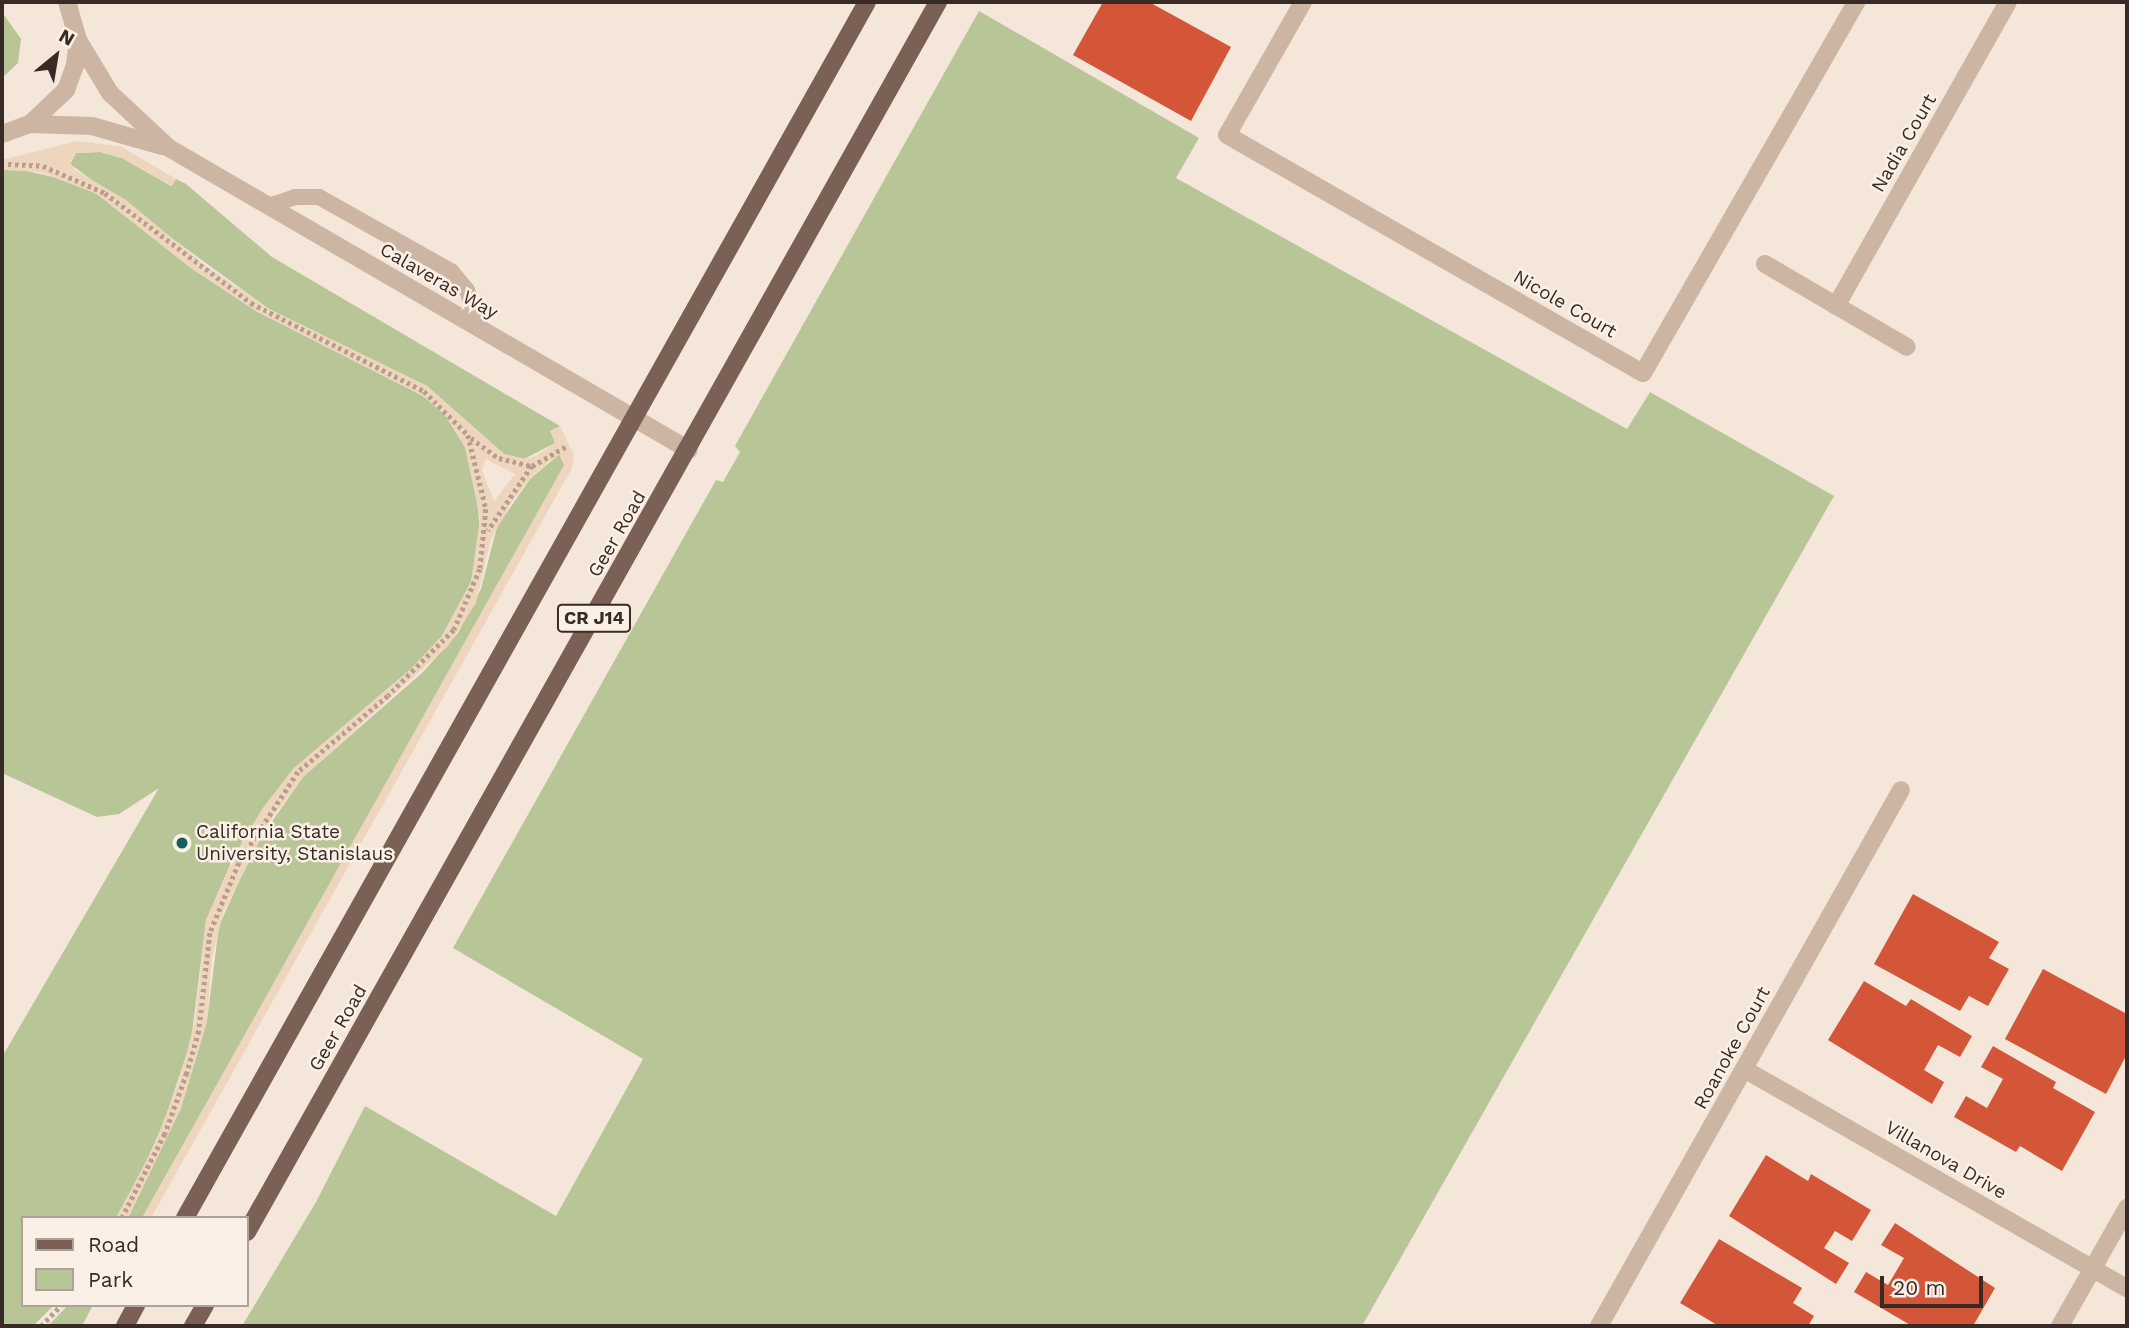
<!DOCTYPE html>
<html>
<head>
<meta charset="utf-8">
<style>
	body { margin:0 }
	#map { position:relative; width:2129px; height:1328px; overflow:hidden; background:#f4e6d9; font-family:"Work Sans",sans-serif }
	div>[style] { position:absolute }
	.green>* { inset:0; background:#b8c597 }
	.plaza>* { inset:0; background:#eed6be }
	.building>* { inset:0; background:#d35639 }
	.path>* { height:4.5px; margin-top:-2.25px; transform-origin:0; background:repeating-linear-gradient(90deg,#b99e8e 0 3.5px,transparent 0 7px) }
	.lane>* { height:16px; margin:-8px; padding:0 8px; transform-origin:8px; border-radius:8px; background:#cdb5a4 }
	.street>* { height:18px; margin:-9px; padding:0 9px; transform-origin:9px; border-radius:9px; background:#cdb5a4 }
	.primary>* { height:18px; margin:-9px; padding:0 9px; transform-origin:9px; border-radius:9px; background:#7b6056 }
	.dots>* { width:19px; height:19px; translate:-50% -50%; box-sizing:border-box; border:4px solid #fbf0e6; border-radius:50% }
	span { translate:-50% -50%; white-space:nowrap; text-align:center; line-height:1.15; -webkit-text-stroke:5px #fbf0e6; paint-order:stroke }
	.shield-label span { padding:2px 5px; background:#fbf0e6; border:2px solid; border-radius:5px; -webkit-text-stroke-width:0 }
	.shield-label { font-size:18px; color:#382b26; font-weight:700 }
	.street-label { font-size:19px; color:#382b26 }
	.poi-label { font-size:19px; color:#382b26 }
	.left { translate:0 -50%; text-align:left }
	.frame { position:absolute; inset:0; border:4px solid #382b26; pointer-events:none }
	.legend { position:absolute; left:21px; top:1216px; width:228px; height:91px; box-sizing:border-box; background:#fbf0e6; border:2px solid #ada199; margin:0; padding:9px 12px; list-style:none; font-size:21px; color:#382b26 }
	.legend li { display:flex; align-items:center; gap:14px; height:35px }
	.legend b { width:35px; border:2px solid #ada199 }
	.north { position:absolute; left:21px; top:21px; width:70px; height:70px; -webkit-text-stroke:5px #fbf0e6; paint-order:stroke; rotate:30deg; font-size:19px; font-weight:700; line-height:28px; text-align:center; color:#382b26 }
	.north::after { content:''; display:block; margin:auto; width:24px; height:32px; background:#382b26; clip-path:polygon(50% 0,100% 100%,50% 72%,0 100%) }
	.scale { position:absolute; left:1880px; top:1276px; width:103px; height:32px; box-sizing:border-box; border:4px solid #382b26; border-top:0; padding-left:9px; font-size:21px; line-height:24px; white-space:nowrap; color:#382b26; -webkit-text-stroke:5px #fbf0e6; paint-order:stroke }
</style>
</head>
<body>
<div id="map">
	<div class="green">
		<div style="clip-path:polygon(979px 11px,1199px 138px,1176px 178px,1627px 429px,1650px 392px,1834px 496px,1362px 1326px,242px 1326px,316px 1202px,365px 1106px,556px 1216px,643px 1059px,453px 948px,716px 480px,723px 482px,740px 452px,735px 446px)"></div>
		<div style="clip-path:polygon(2px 12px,21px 39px,18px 63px,2px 78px)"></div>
		<div style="clip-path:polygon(100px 152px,122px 158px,171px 186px,176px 179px,186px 184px,272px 257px,560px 426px,551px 431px,555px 443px,524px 459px,504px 454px,427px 386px,269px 309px,70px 164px,76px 153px)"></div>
		<div style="clip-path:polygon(18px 169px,66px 180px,97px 194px,191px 268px,256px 311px,423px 396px,445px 415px,465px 447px,476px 489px,480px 531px,471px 582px,442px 636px,412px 668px,293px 769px,245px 836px,206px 920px,191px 1041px,164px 1122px,142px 1171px,116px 1218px,23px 1218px,23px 1305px,54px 1305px,33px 1326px,2px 1326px,2px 1057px,159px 788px,119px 814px,97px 817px,2px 773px,2px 170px)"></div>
		<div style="clip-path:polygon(560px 454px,565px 465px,142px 1218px,128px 1218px,181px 1108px,207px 1021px,219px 926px,255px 846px,303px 777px,423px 672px,458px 633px,481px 589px,497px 527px,530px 479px)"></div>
		<div style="clip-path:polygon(68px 1305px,93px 1305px,82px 1326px,48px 1326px)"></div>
	</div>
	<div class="plaza">
		<div style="clip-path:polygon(evenodd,77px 141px,120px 146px,176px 179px,172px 186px,122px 158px,100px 152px,76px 153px,70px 161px,75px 170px,126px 200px,202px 263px,269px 309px,427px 386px,504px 454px,524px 459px,536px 456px,555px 443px,550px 431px,560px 426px,574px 455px,572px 468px,151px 1218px,142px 1218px,564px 465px,559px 454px,530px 478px,512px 502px,491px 539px,476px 603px,448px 646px,303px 777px,270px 821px,223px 913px,212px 958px,207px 1021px,181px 1108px,128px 1218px,116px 1218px,154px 1146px,180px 1078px,195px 1021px,206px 920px,231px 862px,262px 809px,293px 769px,412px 668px,442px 636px,471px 582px,480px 518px,465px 447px,445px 415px,423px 396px,256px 311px,191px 268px,97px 194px,40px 172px,2px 170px,2px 160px,77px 141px,486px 459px,515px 474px,494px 501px,482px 470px,486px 459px)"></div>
	</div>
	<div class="building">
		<div style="clip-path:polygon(1103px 2px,1149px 2px,1231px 47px,1191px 121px,1073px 55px)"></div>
		<div style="clip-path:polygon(1913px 894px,1999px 942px,1989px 958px,2009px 969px,1988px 1006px,1969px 996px,1960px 1011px,1874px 964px)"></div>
		<div style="clip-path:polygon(2043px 969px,2127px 1014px,2127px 1054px,2106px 1094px,2005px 1039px)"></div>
		<div style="clip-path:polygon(1864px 981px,1906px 1006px,1911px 999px,1972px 1036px,1960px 1057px,1938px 1045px,1924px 1070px,1944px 1082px,1932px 1104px,1828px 1040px)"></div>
		<div style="clip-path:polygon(1993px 1046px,2056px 1082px,2053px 1088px,2095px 1112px,2062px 1171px,2020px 1146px,2016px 1152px,1954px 1117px,1966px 1096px,1987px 1108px,2003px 1079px,1981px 1067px)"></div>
		<div style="clip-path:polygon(1766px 1155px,1808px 1181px,1811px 1174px,1871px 1210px,1852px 1241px,1835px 1231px,1824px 1248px,1849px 1263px,1836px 1284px,1729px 1216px)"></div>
		<div style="clip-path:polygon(1895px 1223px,1995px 1288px,1973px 1326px,1912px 1326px,1854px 1292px,1866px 1272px,1888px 1285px,1904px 1258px,1881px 1245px)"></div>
		<div style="clip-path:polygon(1719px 1239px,1802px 1288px,1793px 1303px,1814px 1316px,1808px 1326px,1719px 1326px,1680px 1303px)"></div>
	</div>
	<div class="path">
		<div style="left:8px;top:164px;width:35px;rotate:3deg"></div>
		<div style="left:43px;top:166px;width:68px;rotate:23.5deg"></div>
		<div style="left:105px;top:193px;width:183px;rotate:37deg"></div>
		<div style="left:251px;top:303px;width:194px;rotate:27deg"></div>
		<div style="left:424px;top:391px;width:62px;rotate:45deg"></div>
		<div style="left:468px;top:435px;width:76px;rotate:76.3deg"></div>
		<div style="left:486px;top:509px;width:60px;rotate:95.7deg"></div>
		<div style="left:480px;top:569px;width:66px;rotate:113.1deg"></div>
		<div style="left:454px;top:630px;width:93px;rotate:135deg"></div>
		<div style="left:388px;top:696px;width:118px;rotate:139.8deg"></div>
		<div style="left:298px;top:772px;width:108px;rotate:123deg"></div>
		<div style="left:239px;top:863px;width:76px;rotate:112.5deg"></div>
		<div style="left:210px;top:933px;width:99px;rotate:96.4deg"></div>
		<div style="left:199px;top:1031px;width:44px;rotate:105.9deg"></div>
		<div style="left:187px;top:1073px;width:65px;rotate:109.8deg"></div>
		<div style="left:165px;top:1134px;width:94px;rotate:117.1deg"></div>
		<div style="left:471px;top:438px;width:34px;rotate:36deg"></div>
		<div style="left:499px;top:458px;width:34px;rotate:14deg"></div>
		<div style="left:532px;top:466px;width:78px;rotate:124.1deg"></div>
		<div style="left:532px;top:466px;width:39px;rotate:-30deg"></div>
		<div style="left:41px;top:1326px;width:29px;rotate:-46deg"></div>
	</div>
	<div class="lane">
		<div style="left:268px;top:206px;width:28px;rotate:-18deg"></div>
		<div style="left:295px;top:197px;width:24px"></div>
		<div style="left:319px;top:197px;width:151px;rotate:29.3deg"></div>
		<div style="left:451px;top:271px;width:25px;rotate:50deg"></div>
		<div style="left:467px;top:290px;width:41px;rotate:72.9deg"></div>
	</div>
	<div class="street">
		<div style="left:1303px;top:2px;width:153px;rotate:119.7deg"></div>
		<div style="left:1227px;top:135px;width:479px;rotate:29.8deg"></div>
		<div style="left:1643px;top:373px;width:428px;rotate:-60.1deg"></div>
		<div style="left:78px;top:40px;width:62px;rotate:58.9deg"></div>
		<div style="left:110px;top:93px;width:81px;rotate:43deg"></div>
		<div style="left:169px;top:148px;width:601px;rotate:30.15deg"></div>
		<div style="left:30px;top:124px;width:62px;rotate:1.8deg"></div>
		<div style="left:92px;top:126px;width:73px;rotate:15.9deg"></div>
		<div style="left:2px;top:134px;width:30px;rotate:-20deg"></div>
		<div style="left:30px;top:124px;width:50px;rotate:-43.4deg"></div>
		<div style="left:66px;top:90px;width:27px;rotate:-70deg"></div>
		<div style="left:75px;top:65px;width:25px;rotate:-83deg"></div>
		<div style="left:78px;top:40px;width:40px;rotate:-106deg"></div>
		<div style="left:1765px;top:264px;width:164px;rotate:30.3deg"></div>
		<div style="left:1836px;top:306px;width:349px;rotate:-60.5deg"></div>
		<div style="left:1744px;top:1069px;width:441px;rotate:29.8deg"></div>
		<div style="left:1599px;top:1326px;width:615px;rotate:-60.6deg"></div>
		<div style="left:2060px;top:1326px;width:136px;rotate:-60.4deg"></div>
	</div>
	<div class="primary">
		<div style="left:185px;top:1218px;width:1394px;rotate:-60.71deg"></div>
		<div style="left:247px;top:1232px;width:1411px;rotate:-60.67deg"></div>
		<div style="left:125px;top:1326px;width:24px;rotate:-62deg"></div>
		<div style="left:193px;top:1326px;width:24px;rotate:-60deg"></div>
	</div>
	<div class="dots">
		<div style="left:182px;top:843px;background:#175d5e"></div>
	</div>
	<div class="shield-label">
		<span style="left:594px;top:618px">CR J14</span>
	</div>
	<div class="street-label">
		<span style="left:1904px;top:143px;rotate:-60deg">Nadia Court</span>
		<span style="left:439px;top:281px;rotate:30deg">Calaveras Way</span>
		<span style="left:1565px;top:304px;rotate:30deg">Nicole Court</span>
		<span style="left:617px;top:534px;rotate:-60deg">Geer Road</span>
		<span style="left:338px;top:1028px;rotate:-60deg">Geer Road</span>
		<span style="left:1732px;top:1048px;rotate:-61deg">Roanoke Court</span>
		<span style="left:1946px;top:1160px;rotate:30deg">Villanova Drive</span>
	</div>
	<div class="poi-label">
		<span class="left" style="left:196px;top:843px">California State<br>University, Stanislaus</span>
	</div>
	<div class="frame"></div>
	<ul class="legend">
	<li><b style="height:9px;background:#7b6056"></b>Road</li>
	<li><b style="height:19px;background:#b8c597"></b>Park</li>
	</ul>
	<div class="north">N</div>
	<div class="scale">20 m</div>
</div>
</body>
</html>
